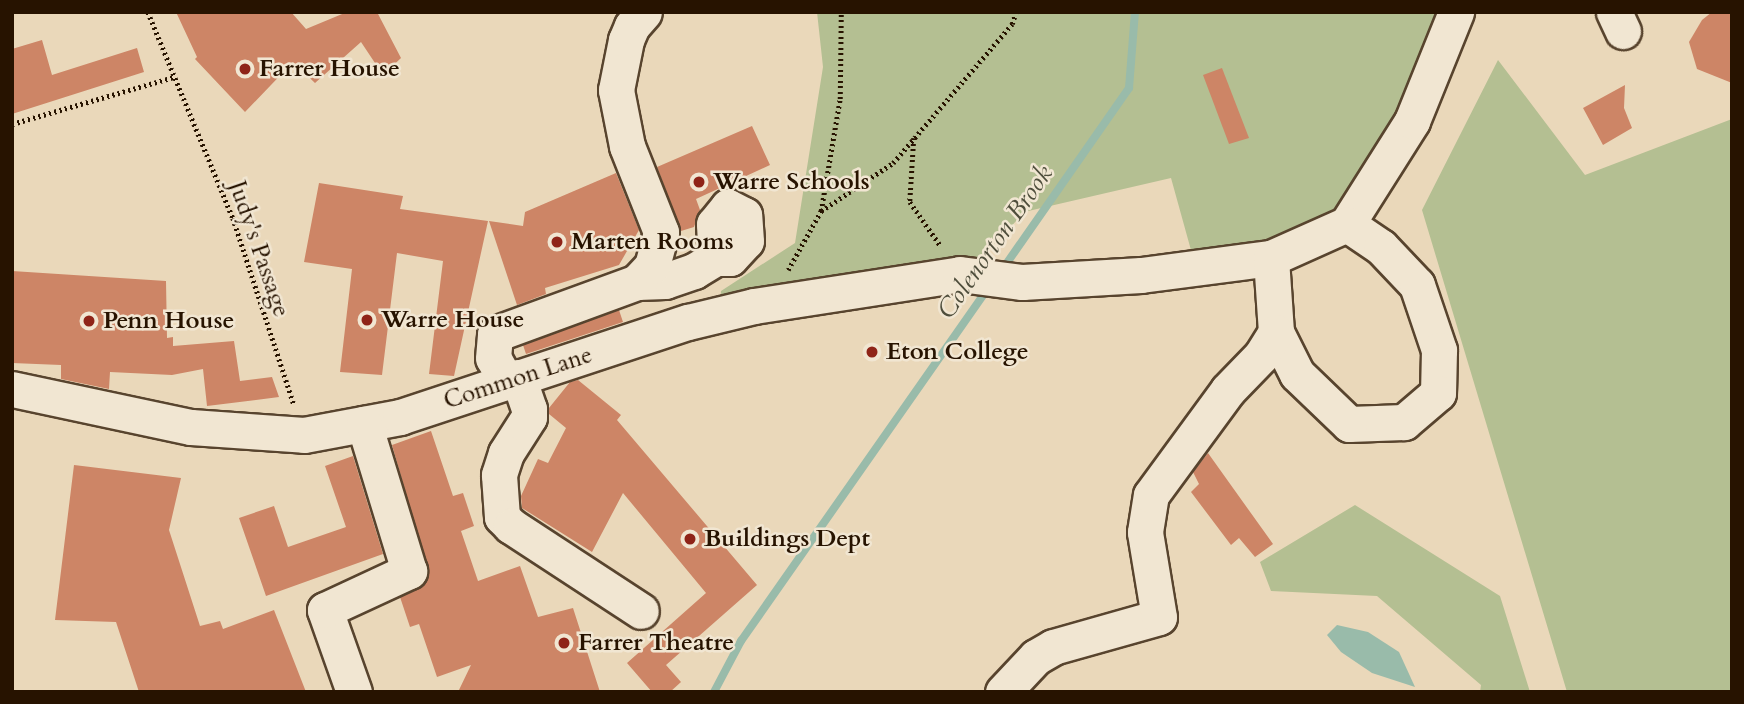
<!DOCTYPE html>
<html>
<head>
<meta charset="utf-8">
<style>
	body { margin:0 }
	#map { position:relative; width:1744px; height:704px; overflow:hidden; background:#ead8ba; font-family:Cardo,serif }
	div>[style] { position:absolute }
	.green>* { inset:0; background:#b4bf92 }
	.water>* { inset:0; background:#9ba }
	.stream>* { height:8px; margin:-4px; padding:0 4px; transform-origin:4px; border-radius:4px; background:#9ba }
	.building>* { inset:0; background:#cd8566 }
	.path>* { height:4.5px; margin-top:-2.25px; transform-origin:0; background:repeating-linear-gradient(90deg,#271300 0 2px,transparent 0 5.5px) }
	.roads { filter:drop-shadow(2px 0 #58442e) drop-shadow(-2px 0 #58442e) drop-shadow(0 2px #58442e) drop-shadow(0 -2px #58442e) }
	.minor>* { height:35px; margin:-17.5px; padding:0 17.5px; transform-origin:17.5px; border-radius:17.5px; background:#f1e6d2 }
	.dots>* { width:19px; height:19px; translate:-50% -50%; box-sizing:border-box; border:4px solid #f1e6d2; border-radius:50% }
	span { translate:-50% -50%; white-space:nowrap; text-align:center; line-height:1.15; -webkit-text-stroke:5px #f1e6d2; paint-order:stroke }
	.poi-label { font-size:24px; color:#271300; font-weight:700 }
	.left { translate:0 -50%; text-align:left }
	.street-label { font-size:24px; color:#271300 }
	.water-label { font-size:26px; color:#4f4e3c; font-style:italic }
	.frame { position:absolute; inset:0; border:14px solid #271300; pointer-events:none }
</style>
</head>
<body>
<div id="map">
	<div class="green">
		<div style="clip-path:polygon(817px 12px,1454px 12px,1344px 210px,1289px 237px,1194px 261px,1171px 178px,1024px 212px,978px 264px,720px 304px,721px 291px,795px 243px,823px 67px)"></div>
		<div style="clip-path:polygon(1498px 60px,1585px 175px,1732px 119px,1732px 692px,1567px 692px,1422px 210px)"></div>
		<div style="clip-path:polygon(1355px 505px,1500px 596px,1530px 692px,1480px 692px,1481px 685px,1377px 596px,1271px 591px,1260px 562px)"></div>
	</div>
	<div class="water">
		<div style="clip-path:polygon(1337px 625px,1368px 632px,1399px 652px,1415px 687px,1372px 673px,1341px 652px,1327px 635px)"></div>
	</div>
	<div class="stream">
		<div style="left:1002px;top:270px;width:222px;rotate:-55.1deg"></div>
		<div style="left:1129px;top:88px;width:76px;rotate:-85.5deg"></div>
		<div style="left:714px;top:692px;width:58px;rotate:-62.1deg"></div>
		<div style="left:741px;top:641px;width:434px;rotate:-55deg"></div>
	</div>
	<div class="building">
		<div style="clip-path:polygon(176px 12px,291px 12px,306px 29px,347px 12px,377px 12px,401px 58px,383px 75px,361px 42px,315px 83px,293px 62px,245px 112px,195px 59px,197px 57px)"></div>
		<div style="clip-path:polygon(1712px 12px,1732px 12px,1732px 83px,1697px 69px,1689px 42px,1702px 20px)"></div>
		<div style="clip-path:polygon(42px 40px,52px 75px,137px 48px,144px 72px,12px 114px,12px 49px)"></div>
		<div style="clip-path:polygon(1222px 68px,1249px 138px,1229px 144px,1203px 75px)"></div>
		<div style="clip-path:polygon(1625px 85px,1624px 108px,1632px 128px,1603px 145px,1583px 108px)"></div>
		<div style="clip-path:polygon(752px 126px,770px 165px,696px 199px,700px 210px,694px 227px,681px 231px,657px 167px)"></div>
		<div style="clip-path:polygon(616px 173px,639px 230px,619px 265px,545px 288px,546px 294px,517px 305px,489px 221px,523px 226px,525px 212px)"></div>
		<div style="clip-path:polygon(319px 183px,403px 196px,400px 209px,488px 221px,454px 376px,429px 374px,443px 261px,397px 253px,382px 375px,340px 372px,352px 269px,304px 262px)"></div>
		<div style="clip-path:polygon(12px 271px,166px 281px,167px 338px,173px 337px,173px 346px,234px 341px,240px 381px,272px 377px,279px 397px,207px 406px,203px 369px,172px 375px,110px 372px,109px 389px,61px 379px,61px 365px,12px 363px)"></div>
		<div style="clip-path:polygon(619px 310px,623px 322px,526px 354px,523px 345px)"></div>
		<div style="clip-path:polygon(578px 380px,621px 415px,617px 420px,757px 585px,666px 665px,681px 682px,670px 692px,652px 692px,627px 663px,706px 593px,623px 493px,592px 552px,522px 508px,521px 496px,538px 459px,548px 463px,566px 428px,549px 414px,549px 408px,570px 382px)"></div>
		<div style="clip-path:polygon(431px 431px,453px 496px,463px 493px,474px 526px,461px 531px,478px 581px,520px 566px,538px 617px,573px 608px,600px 692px,458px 692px,471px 665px,437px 677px,419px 624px,410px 627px,400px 597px,424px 584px,429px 574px,392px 445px)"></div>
		<div style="clip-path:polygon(1208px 453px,1273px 544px,1255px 557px,1239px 538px,1231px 545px,1191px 492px,1199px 484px,1193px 472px)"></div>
		<div style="clip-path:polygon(353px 456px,383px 554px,266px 596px,239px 518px,274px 506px,288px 547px,346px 527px,325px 466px)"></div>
		<div style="clip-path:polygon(74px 465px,181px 478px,169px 530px,200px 626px,220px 621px,223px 629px,274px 610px,306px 692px,139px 692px,116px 622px,55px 620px)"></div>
	</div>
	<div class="path">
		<div style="left:148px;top:12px;width:223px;rotate:67.6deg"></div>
		<div style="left:233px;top:218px;width:197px;rotate:71.9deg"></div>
		<div style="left:12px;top:124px;width:169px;rotate:-16.2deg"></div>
		<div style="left:914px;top:138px;width:64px;rotate:93.6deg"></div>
		<div style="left:910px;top:202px;width:52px;rotate:55.1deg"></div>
		<div style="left:821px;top:211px;width:87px;rotate:-33.7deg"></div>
		<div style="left:893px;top:163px;width:183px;rotate:-49.4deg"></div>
		<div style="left:1012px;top:24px;width:13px;rotate:-72deg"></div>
		<div style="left:788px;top:270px;width:68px;rotate:-60.8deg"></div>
		<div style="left:821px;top:211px;width:114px;rotate:-80.4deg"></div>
		<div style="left:840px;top:99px;width:87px;rotate:-89.3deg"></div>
	</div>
	<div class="roads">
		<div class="minor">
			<div style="left:1614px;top:12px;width:21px;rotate:65deg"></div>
			<div style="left:1347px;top:224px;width:122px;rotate:-57.7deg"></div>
			<div style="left:1412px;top:121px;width:118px;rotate:-68deg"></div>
			<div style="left:637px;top:282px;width:28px;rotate:-2deg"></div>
			<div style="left:665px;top:281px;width:31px;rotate:-19deg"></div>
			<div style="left:694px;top:271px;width:26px;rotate:-31deg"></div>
			<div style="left:716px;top:258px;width:14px"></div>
			<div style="left:730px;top:258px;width:23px;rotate:-47deg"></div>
			<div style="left:746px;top:241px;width:26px;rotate:-94deg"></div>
			<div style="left:744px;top:215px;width:18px;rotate:-153deg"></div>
			<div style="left:728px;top:207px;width:22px;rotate:129deg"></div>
			<div style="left:714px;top:224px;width:34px;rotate:87deg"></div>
			<div style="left:518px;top:377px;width:34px;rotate:71deg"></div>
			<div style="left:529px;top:409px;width:8px;rotate:90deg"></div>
			<div style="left:529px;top:417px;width:43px;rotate:122.6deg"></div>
			<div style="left:506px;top:453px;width:23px;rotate:108deg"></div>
			<div style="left:499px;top:475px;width:42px;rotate:85.9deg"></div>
			<div style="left:502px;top:517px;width:13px;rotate:45deg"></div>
			<div style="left:511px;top:526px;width:155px;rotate:33.2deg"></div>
			<div style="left:506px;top:381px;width:26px;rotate:-119deg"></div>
			<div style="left:493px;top:358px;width:24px;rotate:-85deg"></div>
			<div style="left:495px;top:334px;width:151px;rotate:-20.1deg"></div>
			<div style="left:637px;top:282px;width:22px;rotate:-47deg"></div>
			<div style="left:652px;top:266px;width:35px;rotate:-75deg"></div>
			<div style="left:661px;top:232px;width:92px;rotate:-111.6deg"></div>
			<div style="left:627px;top:146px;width:57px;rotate:-101.1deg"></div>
			<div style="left:616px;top:90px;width:51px;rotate:-78.7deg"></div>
			<div style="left:626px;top:40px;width:15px;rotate:-67deg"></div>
			<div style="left:632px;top:26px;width:18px;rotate:-49deg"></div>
			<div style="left:12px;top:389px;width:183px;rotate:12deg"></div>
			<div style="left:191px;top:427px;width:113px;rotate:4deg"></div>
			<div style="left:304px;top:435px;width:98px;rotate:-10.6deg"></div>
			<div style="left:400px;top:417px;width:303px;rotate:-18.3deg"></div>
			<div style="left:688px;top:322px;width:68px;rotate:-13.6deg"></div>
			<div style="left:754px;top:306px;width:208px;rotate:-8.8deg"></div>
			<div style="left:960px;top:274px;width:63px;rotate:7.4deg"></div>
			<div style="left:1022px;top:282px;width:119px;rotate:-3.4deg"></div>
			<div style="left:1141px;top:275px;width:131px;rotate:-7.5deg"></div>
			<div style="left:1271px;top:258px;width:83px;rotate:-24.1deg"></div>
			<div style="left:1347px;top:224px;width:41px;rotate:34.1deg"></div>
			<div style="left:1381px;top:247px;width:52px;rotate:46.5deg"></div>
			<div style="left:1417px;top:285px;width:69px;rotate:71.3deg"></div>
			<div style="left:1439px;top:350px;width:43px;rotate:91.3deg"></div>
			<div style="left:1438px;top:393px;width:45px;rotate:139.5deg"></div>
			<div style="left:1404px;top:422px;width:55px;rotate:177.9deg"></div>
			<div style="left:1349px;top:424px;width:72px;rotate:-136.1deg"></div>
			<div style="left:1297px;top:374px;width:47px;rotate:-116.6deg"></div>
			<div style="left:1276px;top:332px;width:74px;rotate:-93.9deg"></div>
			<div style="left:354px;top:692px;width:87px;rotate:-109.5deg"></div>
			<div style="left:325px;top:610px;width:93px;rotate:-24.9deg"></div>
			<div style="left:409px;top:571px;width:154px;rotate:-107deg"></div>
			<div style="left:1003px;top:692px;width:48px;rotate:-46.7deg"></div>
			<div style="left:1036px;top:657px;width:20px;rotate:-30deg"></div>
			<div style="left:1053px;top:647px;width:110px;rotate:-15.8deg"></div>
			<div style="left:1159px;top:617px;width:86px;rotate:-99.4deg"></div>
			<div style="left:1145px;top:532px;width:37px;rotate:-81deg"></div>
			<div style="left:1151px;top:495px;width:130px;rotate:-53.7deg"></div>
			<div style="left:1228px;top:390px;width:47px;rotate:-45.9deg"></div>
			<div style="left:1261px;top:356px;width:28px;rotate:-58deg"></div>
		</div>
	</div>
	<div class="dots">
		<div style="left:245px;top:69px;background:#8f2418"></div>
		<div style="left:699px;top:182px;background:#8f2418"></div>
		<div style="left:557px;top:242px;background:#8f2418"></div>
		<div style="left:367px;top:320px;background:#8f2418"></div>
		<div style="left:89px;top:321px;background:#8f2418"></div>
		<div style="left:872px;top:352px;background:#8f2418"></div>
		<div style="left:690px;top:539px;background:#8f2418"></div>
		<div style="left:564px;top:643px;background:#8f2418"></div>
	</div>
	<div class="poi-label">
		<span class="left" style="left:259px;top:69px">Farrer House</span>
		<span class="left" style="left:713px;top:182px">Warre Schools</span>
		<span class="left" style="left:571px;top:242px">Marten Rooms</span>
		<span class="left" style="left:381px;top:320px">Warre House</span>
		<span class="left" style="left:103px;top:321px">Penn House</span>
		<span class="left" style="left:886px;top:352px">Eton College</span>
		<span class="left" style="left:704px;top:539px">Buildings Dept</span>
		<span class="left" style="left:578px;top:643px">Farrer Theatre</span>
	</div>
	<div class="street-label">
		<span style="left:259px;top:249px;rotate:71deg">Judy's Passage</span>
		<span style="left:518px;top:378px;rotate:-18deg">Common Lane</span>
	</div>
	<div class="water-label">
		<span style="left:995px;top:242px;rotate:-55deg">Colenorton Brook</span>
	</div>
	<div class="frame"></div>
</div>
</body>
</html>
